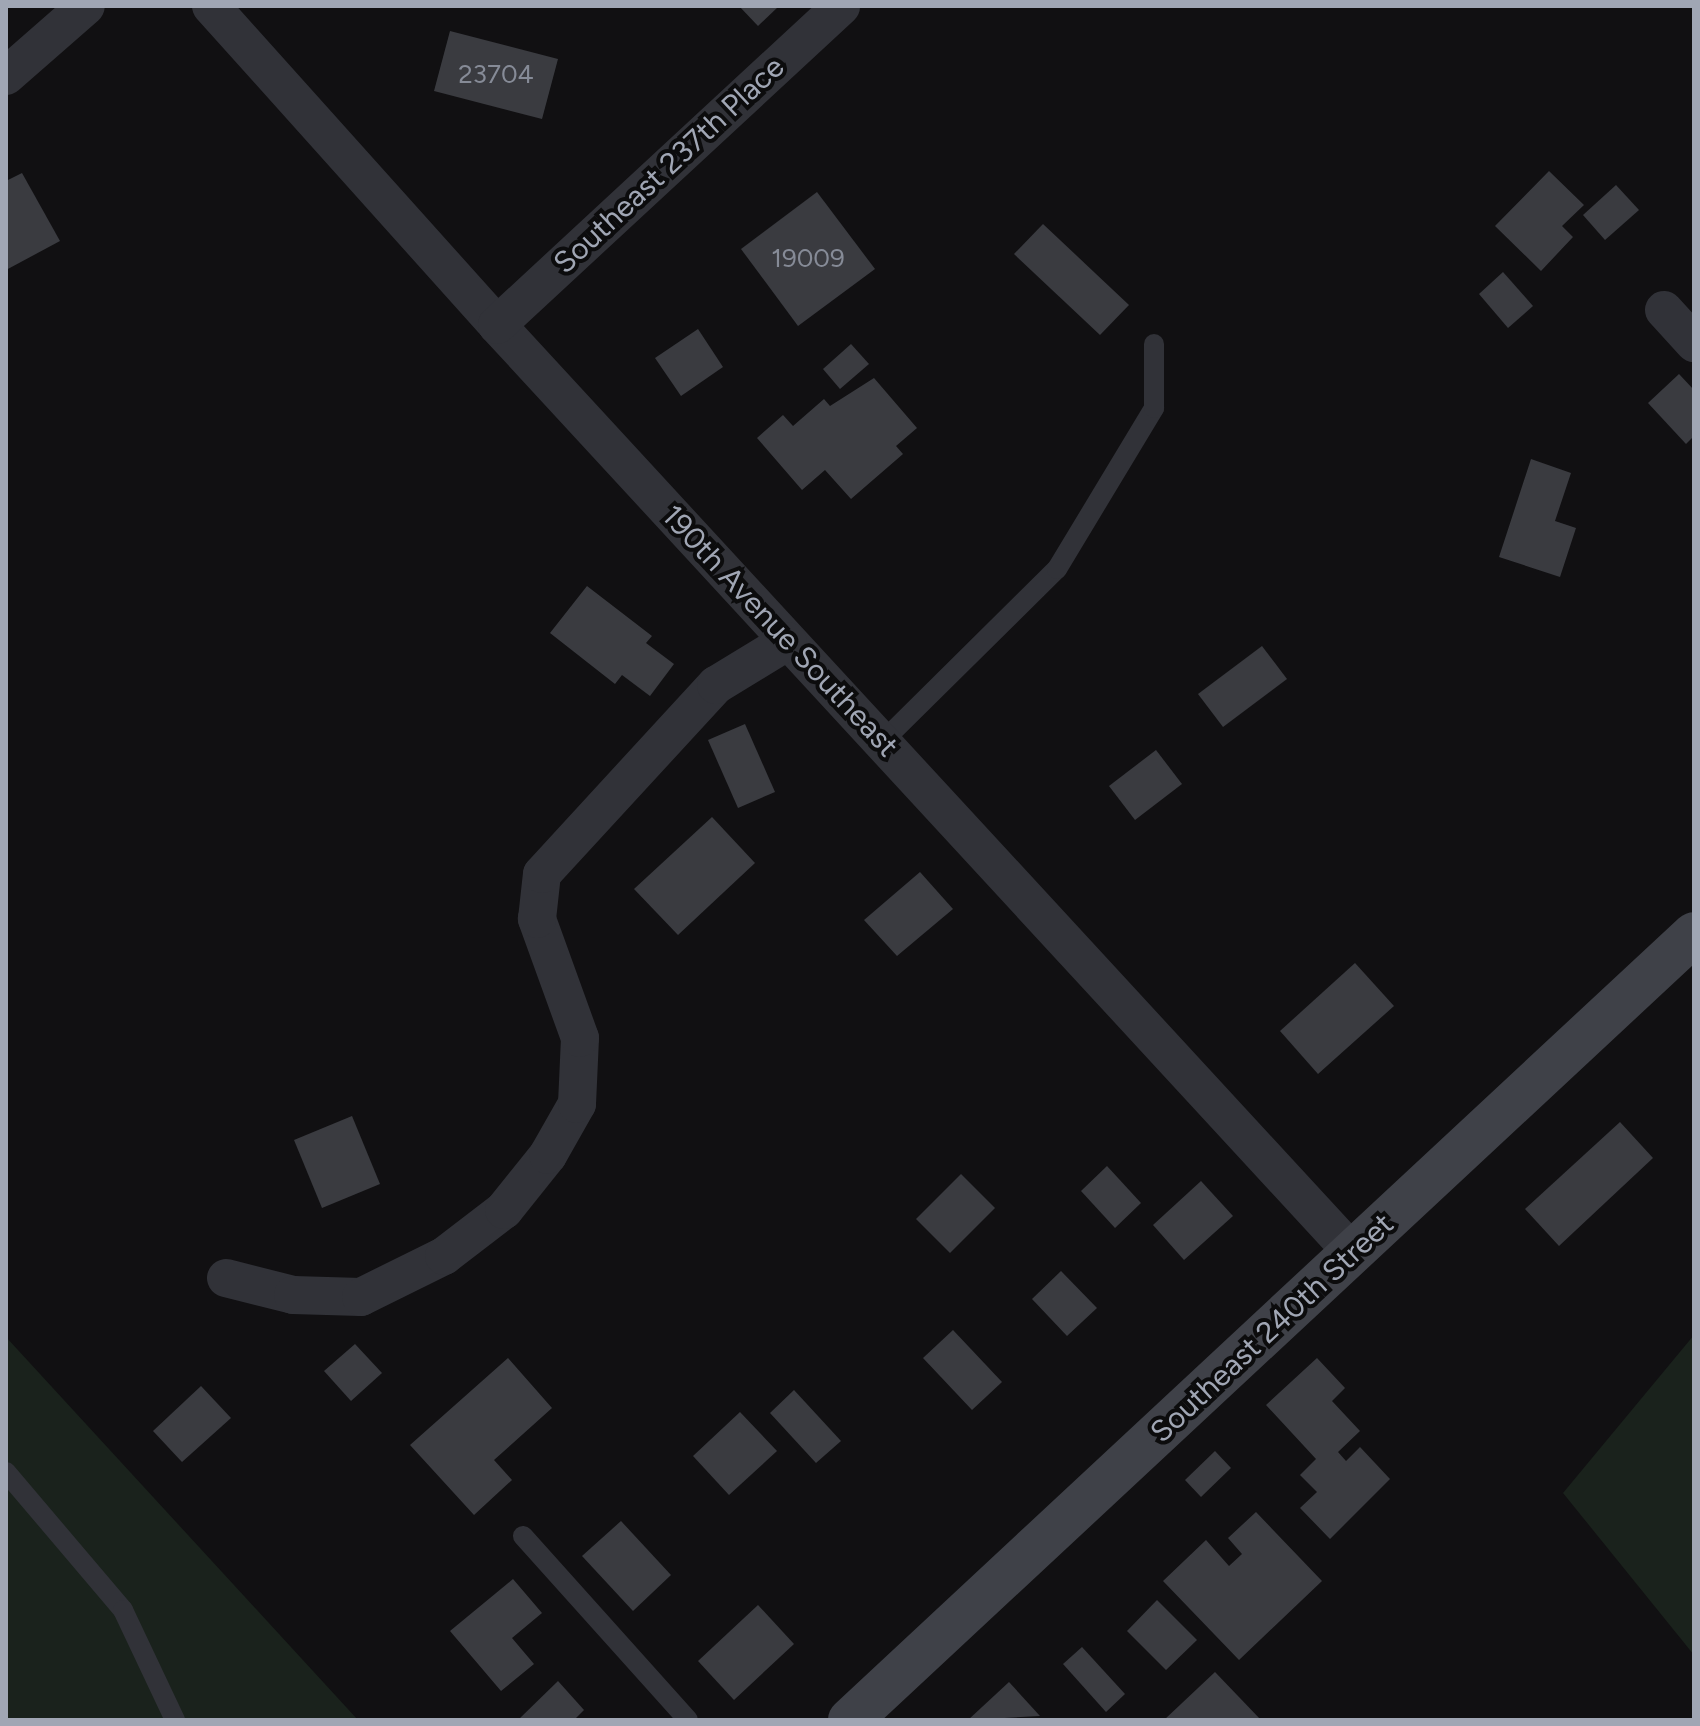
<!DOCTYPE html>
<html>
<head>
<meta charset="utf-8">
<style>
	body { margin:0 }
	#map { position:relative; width:1700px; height:1726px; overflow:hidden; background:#111012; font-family:Figtree,sans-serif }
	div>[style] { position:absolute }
	.green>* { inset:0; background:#1a221c }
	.building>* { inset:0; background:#3a3b40 }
	.lane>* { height:20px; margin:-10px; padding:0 10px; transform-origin:10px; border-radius:10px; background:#313238 }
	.street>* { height:38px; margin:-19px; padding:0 19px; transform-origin:19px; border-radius:19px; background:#313238 }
	.secondary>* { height:44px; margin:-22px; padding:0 22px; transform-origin:22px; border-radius:22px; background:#3f4148 }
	span { translate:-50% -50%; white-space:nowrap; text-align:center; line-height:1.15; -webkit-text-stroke:8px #0c0c0d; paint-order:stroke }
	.number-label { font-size:26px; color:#868b97 }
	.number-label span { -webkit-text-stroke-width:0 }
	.street-label { font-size:30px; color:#a0a6b4 }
	.frame { position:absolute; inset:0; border:8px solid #a0a6b4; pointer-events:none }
</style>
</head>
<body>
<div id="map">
	<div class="green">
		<div style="clip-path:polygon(1694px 1335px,1694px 1655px,1563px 1493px)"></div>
		<div style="clip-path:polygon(6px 1337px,290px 1646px,358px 1720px,6px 1720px)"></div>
	</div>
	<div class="building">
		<div style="clip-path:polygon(739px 6px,779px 6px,758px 26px)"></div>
		<div style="clip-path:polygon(450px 31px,558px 59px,542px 119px,434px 91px)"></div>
		<div style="clip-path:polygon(1549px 171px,1584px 205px,1562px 226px,1573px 237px,1541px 271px,1495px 226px)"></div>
		<div style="clip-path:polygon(22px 173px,60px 241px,6px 270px,6px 181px)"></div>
		<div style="clip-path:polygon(1616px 185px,1639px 210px,1605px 240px,1583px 215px)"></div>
		<div style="clip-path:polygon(817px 192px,875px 269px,798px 326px,741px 249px)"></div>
		<div style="clip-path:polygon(1043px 224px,1129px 305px,1100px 335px,1014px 254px)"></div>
		<div style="clip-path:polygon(1503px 272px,1533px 306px,1508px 328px,1479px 294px)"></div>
		<div style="clip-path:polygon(698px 329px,723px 367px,681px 396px,655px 358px)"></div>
		<div style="clip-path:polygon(851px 344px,869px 364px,840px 389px,823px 369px)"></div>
		<div style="clip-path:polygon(1679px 374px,1694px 390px,1694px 436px,1686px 444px,1648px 403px)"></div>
		<div style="clip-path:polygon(874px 378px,917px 428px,896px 446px,903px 454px,851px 499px,825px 470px,802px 490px,757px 438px,783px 415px,793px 426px,824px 399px,830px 406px)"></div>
		<div style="clip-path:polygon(1531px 459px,1571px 473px,1555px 521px,1576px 528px,1560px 577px,1499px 557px)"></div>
		<div style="clip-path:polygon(587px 586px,652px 636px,646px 643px,674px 664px,650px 696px,622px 675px,615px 684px,550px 633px)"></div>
		<div style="clip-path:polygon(1262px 646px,1287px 679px,1223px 727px,1198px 694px)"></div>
		<div style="clip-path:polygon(745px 724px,775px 792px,738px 808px,708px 740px)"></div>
		<div style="clip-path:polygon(1156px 750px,1182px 784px,1135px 820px,1109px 786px)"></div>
		<div style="clip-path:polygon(712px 817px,755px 863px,678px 935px,634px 889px)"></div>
		<div style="clip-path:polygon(920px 872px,953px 909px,897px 956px,864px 920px)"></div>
		<div style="clip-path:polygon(1355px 963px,1394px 1006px,1318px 1074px,1280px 1031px)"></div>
		<div style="clip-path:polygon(352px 1116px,380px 1184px,322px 1208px,294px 1140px)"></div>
		<div style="clip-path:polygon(1620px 1122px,1653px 1158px,1559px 1246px,1525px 1209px)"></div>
		<div style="clip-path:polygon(1107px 1166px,1141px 1203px,1115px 1228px,1081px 1191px)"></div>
		<div style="clip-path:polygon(961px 1174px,995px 1208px,950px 1253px,916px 1219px)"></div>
		<div style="clip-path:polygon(1201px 1181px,1233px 1216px,1184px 1260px,1153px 1225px)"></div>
		<div style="clip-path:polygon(1061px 1271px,1097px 1308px,1067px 1336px,1032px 1299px)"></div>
		<div style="clip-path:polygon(953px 1330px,1002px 1382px,972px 1410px,923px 1358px)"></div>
		<div style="clip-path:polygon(355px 1344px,382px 1373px,351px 1401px,324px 1371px)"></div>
		<div style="clip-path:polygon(508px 1358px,552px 1408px,494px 1460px,512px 1480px,474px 1515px,410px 1445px)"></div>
		<div style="clip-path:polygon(1317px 1358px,1345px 1388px,1332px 1401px,1360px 1431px,1338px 1452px,1346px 1461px,1360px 1447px,1390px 1479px,1330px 1539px,1300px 1508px,1317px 1492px,1300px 1475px,1316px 1459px,1266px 1405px)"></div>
		<div style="clip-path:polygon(201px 1386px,231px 1418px,182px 1462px,153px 1431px)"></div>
		<div style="clip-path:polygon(794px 1390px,841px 1441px,816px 1463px,770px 1413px)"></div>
		<div style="clip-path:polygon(740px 1412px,777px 1451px,729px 1495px,693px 1456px)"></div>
		<div style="clip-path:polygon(1215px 1451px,1231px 1468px,1201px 1497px,1185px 1480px)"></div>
		<div style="clip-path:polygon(1256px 1512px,1322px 1581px,1239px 1660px,1163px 1581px,1206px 1540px,1229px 1566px,1242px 1554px,1228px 1538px)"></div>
		<div style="clip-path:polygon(621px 1521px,671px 1575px,633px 1611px,582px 1556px)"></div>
		<div style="clip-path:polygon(513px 1579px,542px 1613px,512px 1638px,534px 1664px,501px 1691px,450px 1631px)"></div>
		<div style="clip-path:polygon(1157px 1600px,1197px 1640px,1166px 1670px,1127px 1631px)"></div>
		<div style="clip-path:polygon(758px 1605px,794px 1644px,734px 1700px,698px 1661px)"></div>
		<div style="clip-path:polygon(1082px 1647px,1125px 1694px,1106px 1712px,1063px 1664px)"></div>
		<div style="clip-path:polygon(1215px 1672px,1261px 1720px,1164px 1720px)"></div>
		<div style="clip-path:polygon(558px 1681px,584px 1710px,574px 1720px,518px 1720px)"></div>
		<div style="clip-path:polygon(1009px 1682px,1040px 1716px,968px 1720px)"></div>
	</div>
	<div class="lane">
		<div style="left:882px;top:742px;width:246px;rotate:-44.7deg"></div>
		<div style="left:1057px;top:569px;width:188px;rotate:-58.9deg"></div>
		<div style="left:1154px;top:408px;width:64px;rotate:-90deg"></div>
		<div style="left:6px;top:1472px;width:181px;rotate:49.7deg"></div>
		<div style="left:123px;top:1610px;width:122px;rotate:64.7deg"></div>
		<div style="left:523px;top:1536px;width:247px;rotate:48.1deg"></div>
	</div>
	<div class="street">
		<div style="left:211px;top:6px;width:428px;rotate:48.1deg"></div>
		<div style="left:497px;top:325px;width:1263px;rotate:47.31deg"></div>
		<div style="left:6px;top:76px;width:106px;rotate:-41.2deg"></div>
		<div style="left:1664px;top:310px;width:45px;rotate:47.7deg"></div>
		<div style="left:497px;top:325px;width:469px;rotate:-42.8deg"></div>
		<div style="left:226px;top:1278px;width:69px;rotate:14.2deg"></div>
		<div style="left:293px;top:1295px;width:68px;rotate:1.7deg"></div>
		<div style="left:361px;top:1297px;width:93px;rotate:-26.3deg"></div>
		<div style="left:444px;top:1256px;width:76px;rotate:-37.5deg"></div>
		<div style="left:504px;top:1210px;width:70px;rotate:-51.3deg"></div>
		<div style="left:548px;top:1155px;width:59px;rotate:-60.4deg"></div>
		<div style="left:577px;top:1104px;width:66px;rotate:-87.4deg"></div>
		<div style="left:580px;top:1038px;width:127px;rotate:-109.9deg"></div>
		<div style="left:537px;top:919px;width:45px;rotate:-83.7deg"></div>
		<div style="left:542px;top:874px;width:257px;rotate:-47.4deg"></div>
		<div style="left:716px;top:685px;width:84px;rotate:-31.4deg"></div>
	</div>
	<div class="secondary">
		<div style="left:850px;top:1720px;width:1153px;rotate:-42.96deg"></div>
	</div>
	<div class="number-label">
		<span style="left:496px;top:75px">23704</span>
		<span style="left:808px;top:259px">19009</span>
	</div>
	<div class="street-label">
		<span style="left:669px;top:165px;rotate:-43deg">Southeast 237th Place</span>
		<span style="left:780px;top:631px;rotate:47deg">190th Avenue Southeast</span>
		<span style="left:1272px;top:1328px;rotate:-43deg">Southeast 240th Street</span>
	</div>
	<div class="frame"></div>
</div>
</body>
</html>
